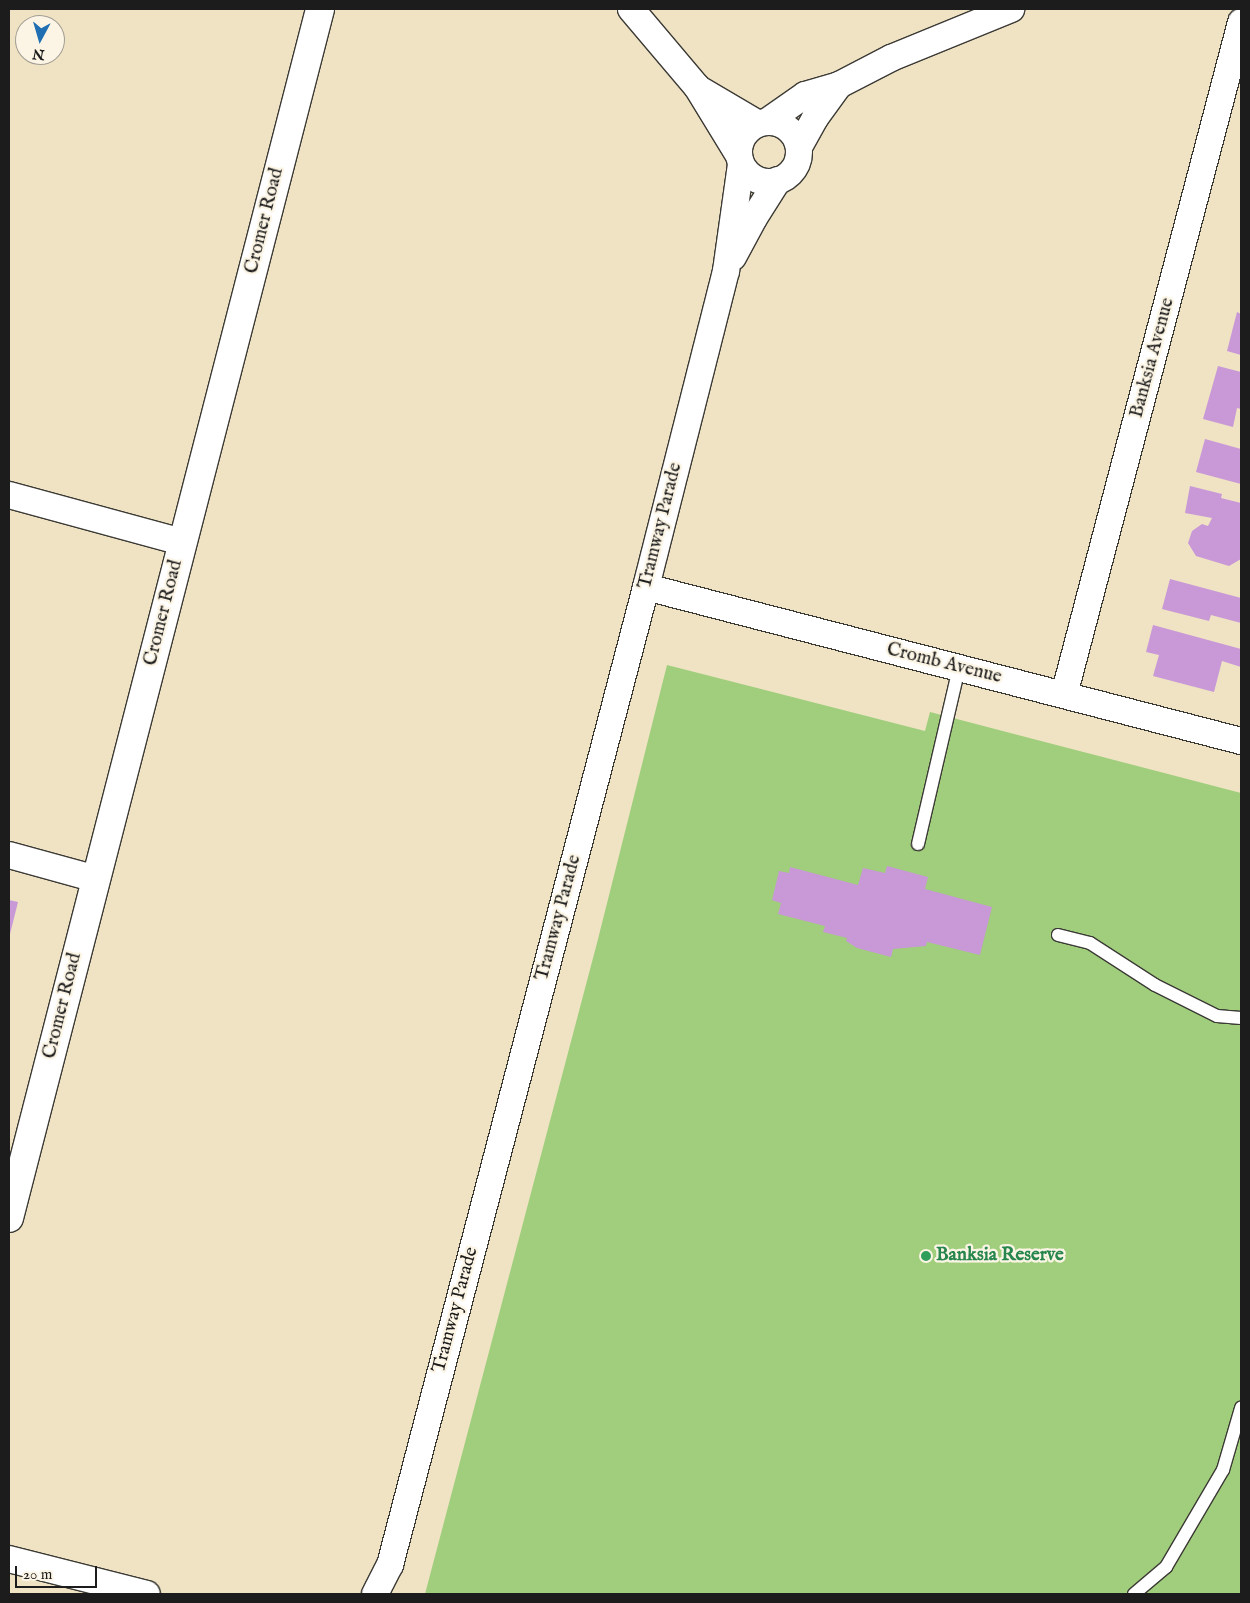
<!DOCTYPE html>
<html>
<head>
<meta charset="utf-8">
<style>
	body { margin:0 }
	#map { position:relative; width:1250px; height:1603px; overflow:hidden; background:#efe3c4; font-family:"IM FELL English",serif }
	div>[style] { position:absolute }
	.green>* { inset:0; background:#a0ce7c }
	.building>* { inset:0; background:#c898d7 }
	.roads { filter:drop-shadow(1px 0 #3c3a35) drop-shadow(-1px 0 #3c3a35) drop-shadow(0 1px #3c3a35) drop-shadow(0 -1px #3c3a35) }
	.lane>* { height:12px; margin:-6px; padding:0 6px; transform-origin:6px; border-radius:6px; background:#fff }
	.street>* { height:26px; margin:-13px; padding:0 13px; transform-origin:13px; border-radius:13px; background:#fff }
	.street>.ring { margin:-13px; padding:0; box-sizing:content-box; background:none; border:26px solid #fff; border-radius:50% }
	.secondary>* { height:28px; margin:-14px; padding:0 14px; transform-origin:14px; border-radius:14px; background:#fff }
	.dots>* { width:14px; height:14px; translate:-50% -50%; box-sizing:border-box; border:2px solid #fcf5e5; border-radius:50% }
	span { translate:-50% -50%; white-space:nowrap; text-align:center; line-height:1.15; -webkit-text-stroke:4.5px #fcf5e5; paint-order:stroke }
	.street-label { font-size:19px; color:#1c1c1c }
	.leisure-label { font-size:19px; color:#27864d; font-weight:700 }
	.left { translate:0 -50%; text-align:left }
	.frame { position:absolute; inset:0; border:10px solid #1c1c1c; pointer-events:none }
	.north { position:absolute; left:15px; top:15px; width:50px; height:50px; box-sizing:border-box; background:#fcf5e5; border:1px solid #a29e95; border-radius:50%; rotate:186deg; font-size:14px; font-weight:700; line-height:20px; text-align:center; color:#1c1c1c }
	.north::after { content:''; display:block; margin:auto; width:18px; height:22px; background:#1f6fb2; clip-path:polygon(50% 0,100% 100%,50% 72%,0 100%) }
	.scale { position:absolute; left:15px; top:1566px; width:82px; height:22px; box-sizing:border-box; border:2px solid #1c1c1c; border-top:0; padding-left:6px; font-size:15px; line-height:18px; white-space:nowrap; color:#1c1c1c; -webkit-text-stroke:4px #fcf5e5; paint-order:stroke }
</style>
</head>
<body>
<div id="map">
	<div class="green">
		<div style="clip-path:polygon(667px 665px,925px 731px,930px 712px,1241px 793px,1240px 1594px,425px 1594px,597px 943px)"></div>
	</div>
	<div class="building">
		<div style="clip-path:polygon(1237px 312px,1241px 314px,1241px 355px,1227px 351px)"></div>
		<div style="clip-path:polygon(1218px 366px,1241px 372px,1241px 409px,1237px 408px,1233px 427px,1203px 419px)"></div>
		<div style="clip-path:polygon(1205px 439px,1241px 449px,1241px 484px,1196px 472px)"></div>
		<div style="clip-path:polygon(1190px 486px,1222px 494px,1221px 498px,1241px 503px,1241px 559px,1229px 566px,1196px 556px,1188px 543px,1192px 531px,1202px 524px,1208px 526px,1212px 518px,1185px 513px)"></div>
		<div style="clip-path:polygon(1170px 579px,1241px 598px,1241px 623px,1211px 615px,1209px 621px,1162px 609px)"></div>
		<div style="clip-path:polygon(1153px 625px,1241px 649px,1241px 667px,1222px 661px,1214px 692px,1153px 676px,1159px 655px,1146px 652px)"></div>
		<div style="clip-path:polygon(887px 866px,928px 877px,925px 889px,992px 907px,980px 955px,927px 942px,926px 946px,893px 949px,891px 957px,857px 948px,846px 941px,847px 938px,823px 932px,825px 926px,778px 914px,781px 903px,772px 900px,779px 871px,789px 873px,790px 867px,858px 885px,863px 868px,885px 873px)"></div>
		<div style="clip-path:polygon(9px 900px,18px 902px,9px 938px)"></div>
	</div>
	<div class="roads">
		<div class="lane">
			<div style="left:918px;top:844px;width:181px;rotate:-76.9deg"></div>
			<div style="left:1058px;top:935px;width:33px;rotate:14deg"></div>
			<div style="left:1090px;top:943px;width:77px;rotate:32.9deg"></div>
			<div style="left:1155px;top:985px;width:69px;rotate:26.6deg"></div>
			<div style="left:1217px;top:1016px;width:24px;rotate:5deg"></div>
			<div style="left:1134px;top:1594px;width:42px;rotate:-40.2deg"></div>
			<div style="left:1166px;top:1567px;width:113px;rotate:-59.6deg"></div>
			<div style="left:1223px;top:1470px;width:65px;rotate:-73.8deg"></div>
		</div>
		<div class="street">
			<div style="left:631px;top:9px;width:102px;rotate:49.8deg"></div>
			<div style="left:697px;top:87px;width:79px;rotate:58.5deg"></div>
			<div style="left:699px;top:89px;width:67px;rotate:30.4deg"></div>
			<div style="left:768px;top:121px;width:45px;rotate:-35.1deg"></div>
			<div style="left:805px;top:95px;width:35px;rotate:-16deg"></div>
			<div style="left:839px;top:85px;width:59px;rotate:-27.4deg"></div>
			<div style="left:891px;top:58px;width:130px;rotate:-22.2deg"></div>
			<div class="ring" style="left:739px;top:122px;width:34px;height:34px"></div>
			<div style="left:799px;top:147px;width:33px;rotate:-61deg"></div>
			<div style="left:815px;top:118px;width:41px;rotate:-54deg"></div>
			<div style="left:733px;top:257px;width:44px;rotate:-61.7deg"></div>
			<div style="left:754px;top:218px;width:45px;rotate:-57.7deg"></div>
			<div style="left:9px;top:495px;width:179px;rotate:15.2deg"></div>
			<div style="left:646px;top:587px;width:615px;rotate:14.51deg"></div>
			<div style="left:1064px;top:695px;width:696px;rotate:-75.26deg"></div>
			<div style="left:9px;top:855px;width:90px;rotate:15.4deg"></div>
			<div style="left:9px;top:1559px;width:142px;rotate:14.2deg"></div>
			<div style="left:375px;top:1594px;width:33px;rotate:-63deg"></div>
			<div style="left:390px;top:1565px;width:1011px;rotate:-75.33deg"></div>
			<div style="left:646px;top:587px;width:326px;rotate:-75.8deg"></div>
			<div style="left:726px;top:271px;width:108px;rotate:-82deg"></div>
		</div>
		<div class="secondary">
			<div style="left:9px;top:1218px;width:1248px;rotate:-75.57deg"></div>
		</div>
	</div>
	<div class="dots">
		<div style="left:926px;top:1256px;background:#2e9e5b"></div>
	</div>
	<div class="street-label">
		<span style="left:265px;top:221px;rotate:-76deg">Cromer Road</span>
		<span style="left:1153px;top:358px;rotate:-75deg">Banksia Avenue</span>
		<span style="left:661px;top:526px;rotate:-76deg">Tramway Parade</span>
		<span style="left:164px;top:613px;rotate:-76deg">Cromer Road</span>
		<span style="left:944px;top:664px;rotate:14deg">Cromb Avenue</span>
		<span style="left:559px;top:918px;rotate:-75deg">Tramway Parade</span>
		<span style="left:63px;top:1006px;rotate:-76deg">Cromer Road</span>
		<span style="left:456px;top:1310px;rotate:-75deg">Tramway Parade</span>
	</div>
	<div class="leisure-label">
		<span class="left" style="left:936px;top:1256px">Banksia Reserve</span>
	</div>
	<div class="frame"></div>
	<div class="north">N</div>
	<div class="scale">20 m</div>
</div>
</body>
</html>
